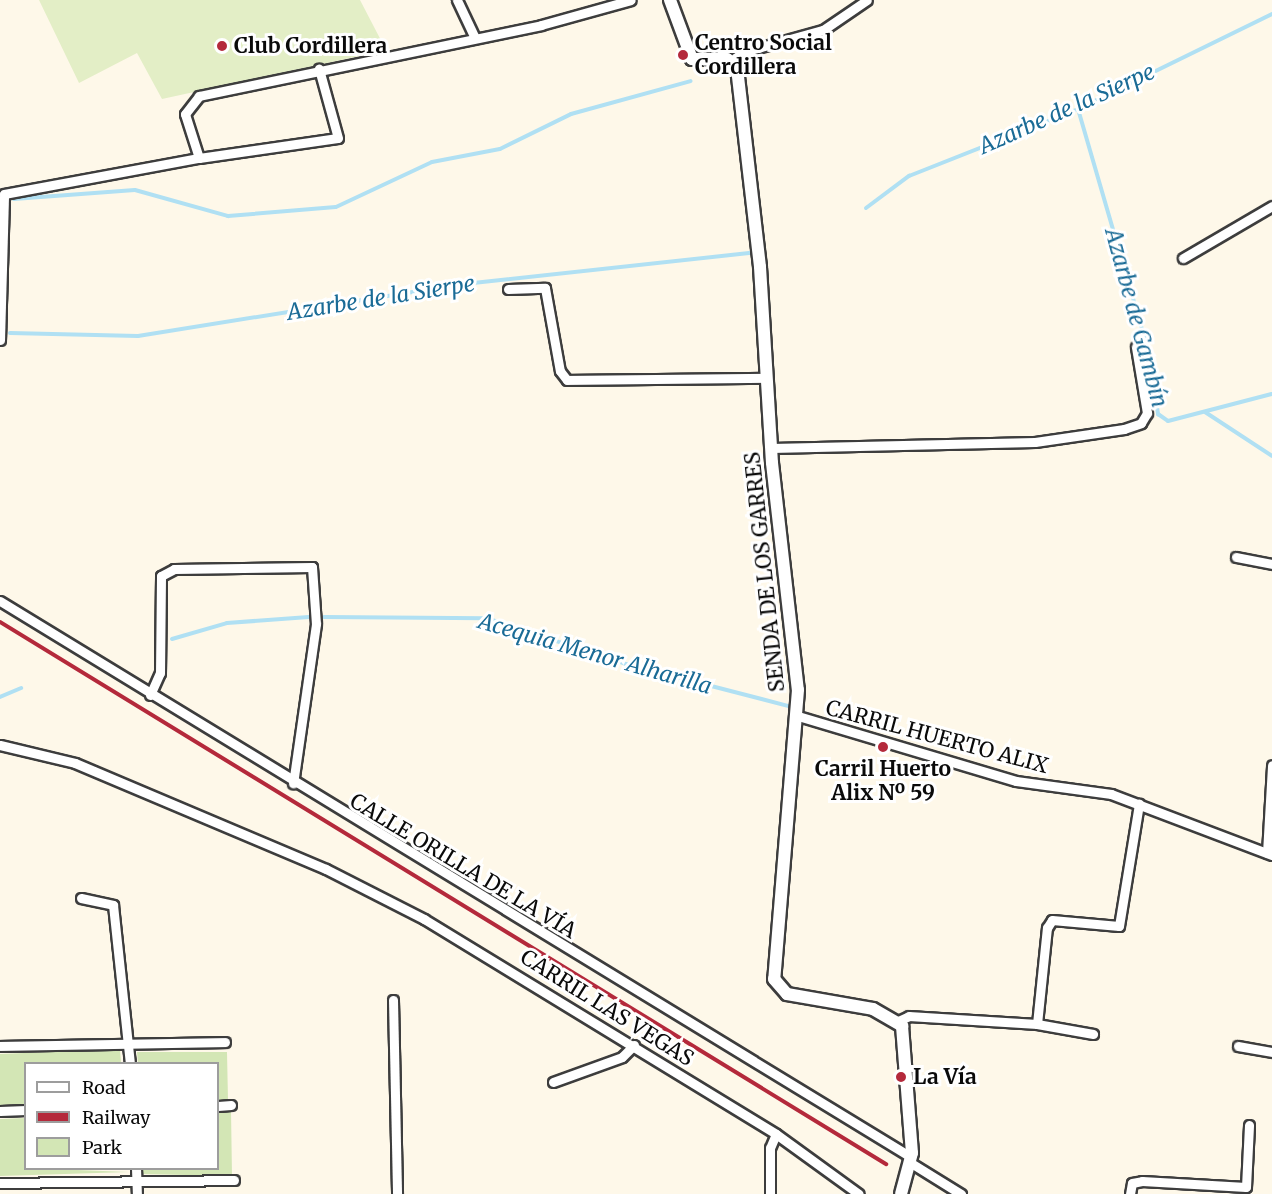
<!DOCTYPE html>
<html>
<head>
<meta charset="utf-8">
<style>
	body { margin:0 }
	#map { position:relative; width:1272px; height:1194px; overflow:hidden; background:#fef8e9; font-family:Merriweather,serif }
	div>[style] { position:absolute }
	.green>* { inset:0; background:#d3e6b5 }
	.pitch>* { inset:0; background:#e3eec6 }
	.stream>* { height:4px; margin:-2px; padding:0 2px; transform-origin:2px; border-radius:2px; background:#b0e0f3 }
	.roads { filter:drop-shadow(2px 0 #3d3d3d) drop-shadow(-2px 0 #3d3d3d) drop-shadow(0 2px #3d3d3d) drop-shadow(0 -2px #3d3d3d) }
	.minor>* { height:9px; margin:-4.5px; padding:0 4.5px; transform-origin:4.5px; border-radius:4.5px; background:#fff }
	.tertiary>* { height:12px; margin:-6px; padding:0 6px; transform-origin:6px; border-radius:6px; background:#fff }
	.rail>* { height:4px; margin:-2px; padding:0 2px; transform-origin:2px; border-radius:2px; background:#b4293b }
	.dots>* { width:16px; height:16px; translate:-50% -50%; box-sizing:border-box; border:3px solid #fff; border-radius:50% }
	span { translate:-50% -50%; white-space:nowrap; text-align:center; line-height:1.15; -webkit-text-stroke:6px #fff; paint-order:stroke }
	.poi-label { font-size:21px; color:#0a0a0a; font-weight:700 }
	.left { translate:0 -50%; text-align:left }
	.street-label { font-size:21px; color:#0a0a0a }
	.water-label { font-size:22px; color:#1a6b96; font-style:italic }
	.legend { position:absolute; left:24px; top:1062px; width:195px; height:108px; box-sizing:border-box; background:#fff; border:2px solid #9d9d9d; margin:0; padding:8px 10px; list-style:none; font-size:18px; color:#0a0a0a }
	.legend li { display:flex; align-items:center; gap:12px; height:30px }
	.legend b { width:30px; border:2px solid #9d9d9d }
</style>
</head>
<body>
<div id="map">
	<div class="green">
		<div style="clip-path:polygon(120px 1049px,121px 1063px,26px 1064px,25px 1104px,0 1105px,0 1054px)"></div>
		<div style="clip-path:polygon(137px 1052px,227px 1052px,228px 1100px,218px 1100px,218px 1064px,138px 1063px)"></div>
		<div style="clip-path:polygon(218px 1110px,231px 1110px,232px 1176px,141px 1174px,141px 1169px,218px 1168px)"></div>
		<div style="clip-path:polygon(25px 1118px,26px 1168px,129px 1172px,0 1176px,0 1119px)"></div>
	</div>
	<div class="pitch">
		<div style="clip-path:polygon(39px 0,360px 0,386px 50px,162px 99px,137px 53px,79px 83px)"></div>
	</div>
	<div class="stream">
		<div style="left:1078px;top:109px;width:258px;rotate:73.8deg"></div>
		<div style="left:1150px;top:357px;width:58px;rotate:82deg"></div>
		<div style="left:1158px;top:414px;width:12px;rotate:35deg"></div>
		<div style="left:1168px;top:421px;width:107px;rotate:-14.6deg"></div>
		<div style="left:14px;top:199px;width:121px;rotate:-4.3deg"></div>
		<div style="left:135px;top:190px;width:97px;rotate:15.6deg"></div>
		<div style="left:228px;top:216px;width:108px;rotate:-4.8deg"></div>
		<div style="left:336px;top:207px;width:106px;rotate:-25.1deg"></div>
		<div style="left:432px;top:162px;width:69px;rotate:-10.8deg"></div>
		<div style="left:500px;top:149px;width:79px;rotate:-26.2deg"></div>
		<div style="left:571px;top:114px;width:124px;rotate:-15.4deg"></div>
		<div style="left:866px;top:208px;width:54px;rotate:-36.7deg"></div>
		<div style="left:909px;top:176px;width:182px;rotate:-21.6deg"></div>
		<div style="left:1078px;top:109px;width:216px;rotate:-26.1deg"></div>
		<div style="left:10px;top:333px;width:128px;rotate:1.3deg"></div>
		<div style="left:138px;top:336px;width:330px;rotate:-9.1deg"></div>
		<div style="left:464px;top:284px;width:289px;rotate:-6.2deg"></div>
		<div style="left:1205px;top:412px;width:80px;rotate:33.3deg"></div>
		<div style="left:324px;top:617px;width:162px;rotate:0.4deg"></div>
		<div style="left:486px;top:618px;width:147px;rotate:18.2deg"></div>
		<div style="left:626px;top:664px;width:171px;rotate:14.5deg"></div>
		<div style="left:172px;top:639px;width:57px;rotate:-16.2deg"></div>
		<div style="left:227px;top:623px;width:82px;rotate:-4.2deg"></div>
		<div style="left:0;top:697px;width:23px;rotate:-23deg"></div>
	</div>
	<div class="roads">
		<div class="minor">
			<div style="left:457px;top:0;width:42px;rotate:64.7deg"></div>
			<div style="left:731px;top:61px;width:15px;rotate:-37deg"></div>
			<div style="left:743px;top:52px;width:83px;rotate:-15.4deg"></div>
			<div style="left:823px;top:30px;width:53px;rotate:-34.3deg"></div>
			<div style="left:199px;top:158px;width:140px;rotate:-8.2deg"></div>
			<div style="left:338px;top:138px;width:72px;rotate:-105.4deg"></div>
			<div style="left:1183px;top:258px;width:103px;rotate:-30.3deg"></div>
			<div style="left:508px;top:289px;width:37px;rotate:-2deg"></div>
			<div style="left:545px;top:288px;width:84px;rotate:79.8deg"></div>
			<div style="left:560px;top:371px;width:11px;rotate:52deg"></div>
			<div style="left:567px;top:380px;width:200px;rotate:-0.6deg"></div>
			<div style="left:0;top:340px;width:146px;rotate:-88.4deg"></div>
			<div style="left:4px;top:194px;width:198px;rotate:-10.5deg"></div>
			<div style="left:199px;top:158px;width:46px;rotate:-107.7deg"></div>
			<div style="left:185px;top:114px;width:23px;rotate:-52deg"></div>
			<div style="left:199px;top:96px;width:349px;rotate:-11.7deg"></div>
			<div style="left:541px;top:25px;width:93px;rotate:-15.5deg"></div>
			<div style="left:771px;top:448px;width:264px;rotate:-1.3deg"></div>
			<div style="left:1035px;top:442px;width:90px;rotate:-8.3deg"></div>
			<div style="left:1124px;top:429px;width:18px;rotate:-19deg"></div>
			<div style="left:1141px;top:423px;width:12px;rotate:-59deg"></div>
			<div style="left:1147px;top:413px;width:67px;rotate:-99.5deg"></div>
			<div style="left:1236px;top:557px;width:37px;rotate:11deg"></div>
			<div style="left:0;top:601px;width:1067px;rotate:31.4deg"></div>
			<div style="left:150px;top:695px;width:24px;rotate:-66deg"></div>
			<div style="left:160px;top:673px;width:97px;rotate:-89.4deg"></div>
			<div style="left:161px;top:576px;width:15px;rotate:-28deg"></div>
			<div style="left:174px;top:569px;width:138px;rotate:-0.8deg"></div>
			<div style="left:312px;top:567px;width:57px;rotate:86deg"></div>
			<div style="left:316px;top:624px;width:161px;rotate:98.2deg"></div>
			<div style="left:798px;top:716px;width:227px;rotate:16.6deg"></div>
			<div style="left:1016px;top:781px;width:96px;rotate:7.8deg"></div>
			<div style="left:1111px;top:794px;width:172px;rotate:20.8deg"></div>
			<div style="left:0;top:745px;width:77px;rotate:13.5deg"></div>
			<div style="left:75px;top:763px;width:272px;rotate:22.9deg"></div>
			<div style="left:326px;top:869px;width:110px;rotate:27deg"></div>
			<div style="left:424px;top:919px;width:412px;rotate:31.4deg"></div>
			<div style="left:776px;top:1134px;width:102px;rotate:35.9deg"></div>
			<div style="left:1267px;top:853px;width:88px;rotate:-86.7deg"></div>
			<div style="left:81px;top:898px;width:33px;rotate:12deg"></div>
			<div style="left:113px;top:905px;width:160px;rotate:83.9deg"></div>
			<div style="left:393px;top:1000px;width:194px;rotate:88.8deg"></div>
			<div style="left:898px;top:1021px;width:12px;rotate:-24deg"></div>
			<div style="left:909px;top:1016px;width:128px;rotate:3.6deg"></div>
			<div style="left:1037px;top:1024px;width:97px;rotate:-84.1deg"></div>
			<div style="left:1047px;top:928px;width:9px;rotate:-58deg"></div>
			<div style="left:1052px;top:920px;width:67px;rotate:5.1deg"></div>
			<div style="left:1119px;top:926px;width:124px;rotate:-80.7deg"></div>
			<div style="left:1037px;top:1024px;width:57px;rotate:10.1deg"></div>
			<div style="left:0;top:1046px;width:225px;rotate:-1deg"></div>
			<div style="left:1238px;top:1046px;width:35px;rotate:10deg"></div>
			<div style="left:553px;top:1082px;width:73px;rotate:-19.9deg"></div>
			<div style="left:622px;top:1057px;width:17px;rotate:-45deg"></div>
			<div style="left:218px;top:1106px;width:13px;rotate:-4deg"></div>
			<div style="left:0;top:1111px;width:26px;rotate:-2deg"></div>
			<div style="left:911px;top:1163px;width:59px;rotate:31.8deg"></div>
			<div style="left:136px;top:1168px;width:26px;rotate:88deg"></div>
			<div style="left:0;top:1183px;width:234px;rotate:-0.7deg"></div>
			<div style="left:770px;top:1194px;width:46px;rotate:-90deg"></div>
			<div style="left:770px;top:1148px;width:15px;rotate:-67deg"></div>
			<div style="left:1130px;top:1194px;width:11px;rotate:-80deg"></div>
			<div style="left:1132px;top:1183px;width:10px;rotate:-11deg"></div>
			<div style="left:1142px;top:1181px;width:104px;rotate:3.3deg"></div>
			<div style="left:1246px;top:1187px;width:62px;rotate:-87.2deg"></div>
		</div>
		<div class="tertiary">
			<div style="left:670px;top:0;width:63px;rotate:69.6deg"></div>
			<div style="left:692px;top:59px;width:35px"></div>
			<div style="left:727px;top:59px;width:13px;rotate:42deg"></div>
			<div style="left:737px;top:68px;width:200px;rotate:83.4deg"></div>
			<div style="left:760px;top:267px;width:196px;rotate:86.5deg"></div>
			<div style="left:772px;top:463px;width:228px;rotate:83.5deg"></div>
			<div style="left:798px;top:690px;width:290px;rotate:94.7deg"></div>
			<div style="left:774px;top:979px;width:20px;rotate:49deg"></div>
			<div style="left:787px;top:994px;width:87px;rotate:9.9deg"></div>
			<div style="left:873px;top:1009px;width:34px;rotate:30deg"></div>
			<div style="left:902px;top:1026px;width:127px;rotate:85.5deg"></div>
			<div style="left:912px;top:1153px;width:42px;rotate:105deg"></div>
		</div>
	</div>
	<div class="rail">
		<div style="left:0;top:622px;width:1039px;rotate:31.46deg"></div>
	</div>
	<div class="dots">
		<div style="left:222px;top:46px;background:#b4293b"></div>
		<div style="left:683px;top:55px;background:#b4293b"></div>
		<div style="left:883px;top:747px;background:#b4293b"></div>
		<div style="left:901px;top:1077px;background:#b4293b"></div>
	</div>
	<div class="poi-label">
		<span class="left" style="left:695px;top:55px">Centro Social<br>Cordillera</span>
		<span class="left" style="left:234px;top:46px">Club Cordillera</span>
		<span style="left:883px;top:781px">Carril Huerto<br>Alix Nº 59</span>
		<span class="left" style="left:913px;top:1077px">La Vía</span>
	</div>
	<div class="street-label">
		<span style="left:765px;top:572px;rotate:-96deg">SENDA DE LOS GARRES</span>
		<span style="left:937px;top:737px;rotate:15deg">CARRIL HUERTO ALIX</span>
		<span style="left:463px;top:866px;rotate:31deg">CALLE ORILLA DE LA VÍA</span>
		<span style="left:607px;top:1008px;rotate:32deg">CARRIL LAS VEGAS</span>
	</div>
	<div class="water-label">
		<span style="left:1067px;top:109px;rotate:-24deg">Azarbe de la Sierpe</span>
		<span style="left:381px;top:298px;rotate:-9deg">Azarbe de la Sierpe</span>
		<span style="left:1136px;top:318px;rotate:75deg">Azarbe de Gambín</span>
		<span style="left:595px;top:654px;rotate:16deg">Acequia Menor Alharilla</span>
	</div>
	<ul class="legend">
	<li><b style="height:8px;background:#fff"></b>Road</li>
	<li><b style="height:8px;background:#b4293b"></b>Railway</li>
	<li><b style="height:16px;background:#d3e6b5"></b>Park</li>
	</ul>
</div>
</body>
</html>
